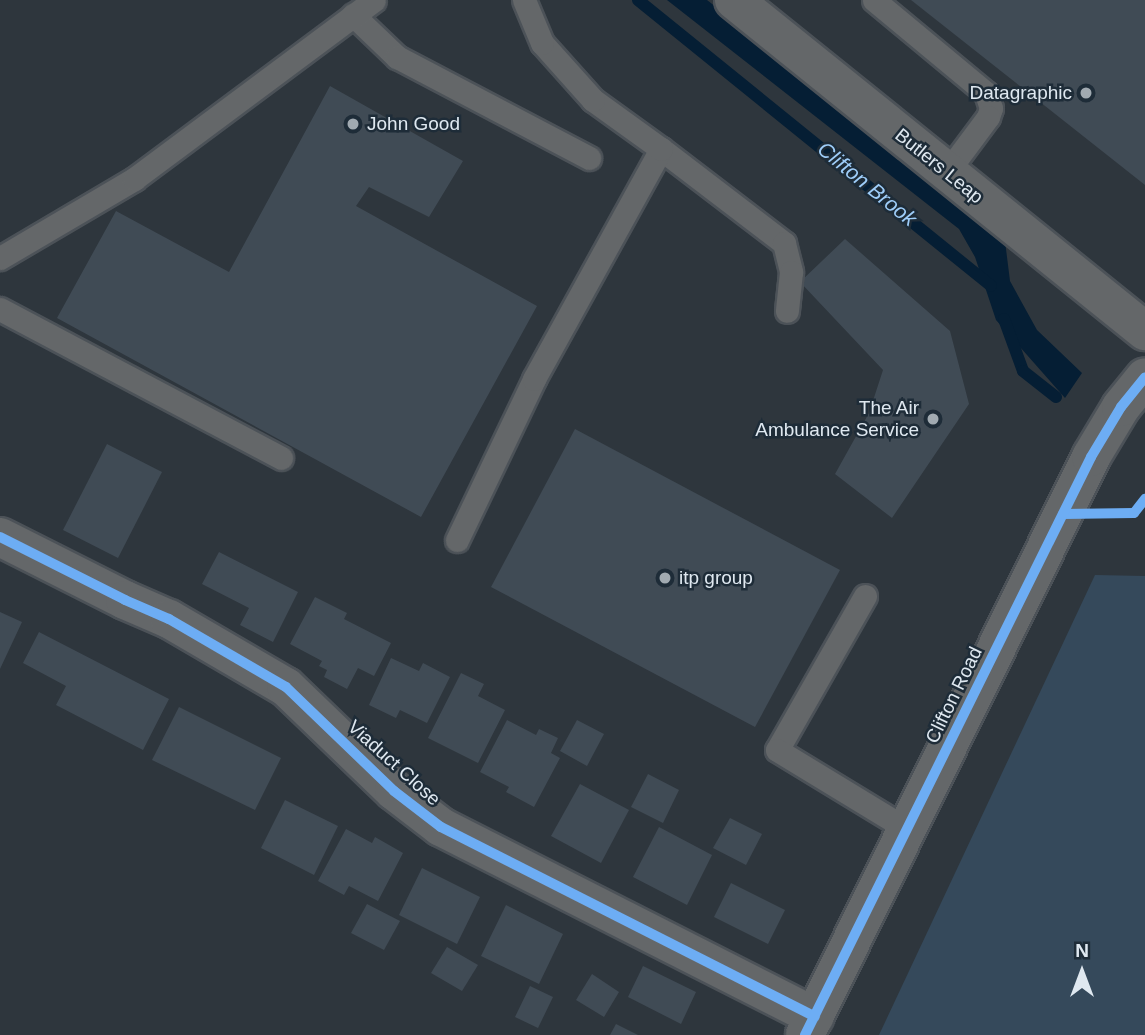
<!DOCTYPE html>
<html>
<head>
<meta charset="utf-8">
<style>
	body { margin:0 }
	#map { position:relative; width:1145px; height:1035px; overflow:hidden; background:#2e363d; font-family:Helvetica,sans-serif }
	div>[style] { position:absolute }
	.green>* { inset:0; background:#35495b }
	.water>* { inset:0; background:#051e34 }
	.stream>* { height:12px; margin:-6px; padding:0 6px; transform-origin:6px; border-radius:6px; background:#051e34 }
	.building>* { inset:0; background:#404b55 }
	.roads { filter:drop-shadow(2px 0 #4c5258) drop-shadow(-2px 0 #4c5258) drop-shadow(0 2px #4c5258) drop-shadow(0 -2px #4c5258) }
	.service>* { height:23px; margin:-11.5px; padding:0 11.5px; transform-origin:11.5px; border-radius:11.5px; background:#646769 }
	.minor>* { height:38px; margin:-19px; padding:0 19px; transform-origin:19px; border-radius:19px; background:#646769 }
	.tertiary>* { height:38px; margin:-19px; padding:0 19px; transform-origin:19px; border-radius:19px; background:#646769 }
	.cycleway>* { height:10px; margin:-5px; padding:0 5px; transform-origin:5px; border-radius:5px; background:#6dadf4 }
	.dots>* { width:19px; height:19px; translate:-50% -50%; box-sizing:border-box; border:4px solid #1e2c38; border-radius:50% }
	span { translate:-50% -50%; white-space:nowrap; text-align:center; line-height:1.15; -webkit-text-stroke:5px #1e2c38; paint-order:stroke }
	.poi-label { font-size:19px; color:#dfe8f0 }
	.right { translate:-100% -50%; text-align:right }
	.left { translate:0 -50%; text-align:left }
	.street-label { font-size:19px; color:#dfe8f0 }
	.water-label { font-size:21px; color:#9ecdf9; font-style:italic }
	.north { position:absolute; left:1047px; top:937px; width:70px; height:70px; -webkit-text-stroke:5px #1e2c38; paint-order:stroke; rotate:0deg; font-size:19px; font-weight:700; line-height:28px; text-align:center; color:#dfe8f0 }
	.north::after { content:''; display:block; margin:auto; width:24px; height:32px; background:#dfe8f0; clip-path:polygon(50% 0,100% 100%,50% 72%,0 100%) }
</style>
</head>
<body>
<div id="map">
	<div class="green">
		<div style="clip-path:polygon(1095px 575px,1145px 576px,1145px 1035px,879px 1035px)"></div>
	</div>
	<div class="water">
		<div style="clip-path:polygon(667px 0,707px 0,1004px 233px,1010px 281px,1037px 330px,1082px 373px,1065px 398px,996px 320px,975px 257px,959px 229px)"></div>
	</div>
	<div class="stream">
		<div style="left:638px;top:0;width:454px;rotate:39deg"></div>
		<div style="left:1004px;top:319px;width:55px;rotate:69.9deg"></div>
		<div style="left:1023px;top:371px;width:42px;rotate:38.2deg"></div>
	</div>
	<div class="building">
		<div style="clip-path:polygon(911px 0,1145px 0,1145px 185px)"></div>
		<div style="clip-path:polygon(330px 86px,463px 161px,429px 217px,369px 187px,356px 206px,537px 306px,421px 517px,57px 318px,116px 211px,229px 272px)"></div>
		<div style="clip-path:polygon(845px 239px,950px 331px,969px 404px,892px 518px,835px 474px,869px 413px,883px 370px,800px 282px)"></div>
		<div style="clip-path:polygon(575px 429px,840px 570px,755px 727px,491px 587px)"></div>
		<div style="clip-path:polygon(107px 444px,162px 472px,118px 558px,63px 530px)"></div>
		<div style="clip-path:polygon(219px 552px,298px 592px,273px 642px,240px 625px,249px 608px,202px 584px)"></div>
		<div style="clip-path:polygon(315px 597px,347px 613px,344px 619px,391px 643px,374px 676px,358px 668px,347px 689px,324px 677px,327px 670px,319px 666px,322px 661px,290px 644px)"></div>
		<div style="clip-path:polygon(0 612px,22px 622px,0 669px)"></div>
		<div style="clip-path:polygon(39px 632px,169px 699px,143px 750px,56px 705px,66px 686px,23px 663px)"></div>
		<div style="clip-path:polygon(391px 658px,419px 671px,423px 663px,450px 677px,427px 723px,400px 710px,396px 718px,369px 705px)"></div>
		<div style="clip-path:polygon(461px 673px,484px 684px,478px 696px,505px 710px,478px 763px,428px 738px)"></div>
		<div style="clip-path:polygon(179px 707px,281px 758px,255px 810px,152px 760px)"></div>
		<div style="clip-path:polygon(507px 720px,536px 735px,539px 729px,558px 738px,551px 753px,560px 758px,534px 807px,506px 792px,509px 787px,480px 772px)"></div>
		<div style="clip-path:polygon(577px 720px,604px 734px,587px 766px,560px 751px)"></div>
		<div style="clip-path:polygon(648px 774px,679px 790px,663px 823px,631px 807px)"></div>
		<div style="clip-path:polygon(580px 784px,629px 810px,601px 863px,551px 836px)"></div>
		<div style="clip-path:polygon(285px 800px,338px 826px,314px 875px,261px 848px)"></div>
		<div style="clip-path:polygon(730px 818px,762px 834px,746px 865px,713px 848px)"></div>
		<div style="clip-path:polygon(659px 827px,712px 855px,687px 905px,633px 877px)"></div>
		<div style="clip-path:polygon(346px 829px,372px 843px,375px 837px,403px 853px,378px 901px,349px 886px,344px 895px,318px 881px)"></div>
		<div style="clip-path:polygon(422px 868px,480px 897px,457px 944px,399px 915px)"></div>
		<div style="clip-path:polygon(731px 883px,785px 910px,768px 944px,714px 917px)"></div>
		<div style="clip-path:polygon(367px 904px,400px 921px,384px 950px,351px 933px)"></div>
		<div style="clip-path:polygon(506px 905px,563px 934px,539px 984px,481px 956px)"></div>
		<div style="clip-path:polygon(447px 947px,478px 965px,462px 991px,431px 973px)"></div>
		<div style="clip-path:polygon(643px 966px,696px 992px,681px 1024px,628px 997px)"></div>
		<div style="clip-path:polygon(592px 974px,619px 992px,604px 1017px,576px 1000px)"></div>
		<div style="clip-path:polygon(530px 986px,553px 997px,538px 1028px,515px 1017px)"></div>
		<div style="clip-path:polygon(616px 1024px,638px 1035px,610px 1035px)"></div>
	</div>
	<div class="roads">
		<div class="service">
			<div style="left:874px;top:0;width:146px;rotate:39.7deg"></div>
			<div style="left:986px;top:93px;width:16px;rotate:72deg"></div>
			<div style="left:991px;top:108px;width:9px;rotate:108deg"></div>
			<div style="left:988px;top:117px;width:69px;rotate:126.7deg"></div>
			<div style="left:353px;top:15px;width:61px;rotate:43.7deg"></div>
			<div style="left:397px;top:57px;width:217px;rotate:27.7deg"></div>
			<div style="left:661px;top:149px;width:155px;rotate:37.4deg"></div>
			<div style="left:784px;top:243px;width:30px;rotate:76deg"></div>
			<div style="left:791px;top:272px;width:39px;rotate:96deg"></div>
			<div style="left:0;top:258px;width:156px;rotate:-30.5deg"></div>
			<div style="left:134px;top:179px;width:299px;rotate:-36.7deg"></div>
			<div style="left:0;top:309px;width:318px;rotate:27.9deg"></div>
			<div style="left:457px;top:540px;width:178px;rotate:-64.4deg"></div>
			<div style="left:534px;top:379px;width:263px;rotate:-61.1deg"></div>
			<div style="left:661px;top:149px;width:84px;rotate:-144.2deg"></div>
			<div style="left:593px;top:100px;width:76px;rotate:-131.8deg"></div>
			<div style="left:542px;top:43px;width:47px;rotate:-112.7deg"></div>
			<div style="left:865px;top:596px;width:177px;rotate:119.7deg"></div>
			<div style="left:777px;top:750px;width:152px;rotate:31.3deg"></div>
		</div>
		<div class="minor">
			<div style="left:0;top:537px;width:140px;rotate:26.7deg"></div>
			<div style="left:125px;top:600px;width:48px;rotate:23.4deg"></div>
			<div style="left:169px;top:619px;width:135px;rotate:30.2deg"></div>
			<div style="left:286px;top:687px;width:150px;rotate:43.9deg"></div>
			<div style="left:394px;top:791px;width:59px;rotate:37.5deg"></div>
			<div style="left:441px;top:827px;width:419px;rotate:26.9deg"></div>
		</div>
		<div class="tertiary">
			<div style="left:734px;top:0;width:528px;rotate:38.85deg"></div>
			<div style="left:805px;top:1035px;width:645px;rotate:-63.67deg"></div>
			<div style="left:1091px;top:457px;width:58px;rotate:-59deg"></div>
			<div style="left:1121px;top:407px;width:38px;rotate:-51deg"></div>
		</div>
	</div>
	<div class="cycleway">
		<div style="left:1063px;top:514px;width:71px;rotate:-0.8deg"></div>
		<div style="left:1134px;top:513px;width:18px;rotate:-52deg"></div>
		<div style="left:0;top:537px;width:140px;rotate:26.7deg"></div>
		<div style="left:125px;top:600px;width:48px;rotate:23.4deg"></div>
		<div style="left:169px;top:619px;width:135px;rotate:30.2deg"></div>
		<div style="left:286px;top:687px;width:150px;rotate:43.9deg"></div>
		<div style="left:394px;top:791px;width:59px;rotate:37.5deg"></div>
		<div style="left:441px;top:827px;width:419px;rotate:26.9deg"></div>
		<div style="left:805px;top:1035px;width:645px;rotate:-63.67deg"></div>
		<div style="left:1091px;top:457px;width:58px;rotate:-59deg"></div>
		<div style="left:1121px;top:407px;width:38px;rotate:-51deg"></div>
	</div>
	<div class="dots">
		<div style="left:1086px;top:93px;background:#a1aab1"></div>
		<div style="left:353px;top:124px;background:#a1aab1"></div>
		<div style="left:933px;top:419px;background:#a1aab1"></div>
		<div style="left:665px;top:578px;background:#a1aab1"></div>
	</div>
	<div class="poi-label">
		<span class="right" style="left:1072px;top:93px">Datagraphic</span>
		<span class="left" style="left:367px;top:124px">John Good</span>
		<span class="right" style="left:919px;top:419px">The Air<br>Ambulance Service</span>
		<span class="left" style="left:679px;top:578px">itp group</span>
	</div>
	<div class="street-label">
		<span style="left:939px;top:166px;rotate:39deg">Butlers Leap</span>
		<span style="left:954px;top:695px;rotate:-64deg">Clifton Road</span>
		<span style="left:394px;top:763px;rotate:42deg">Viaduct Close</span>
	</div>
	<div class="water-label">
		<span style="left:867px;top:184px;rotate:39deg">Clifton Brook</span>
	</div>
	<div class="north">N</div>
</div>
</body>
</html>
